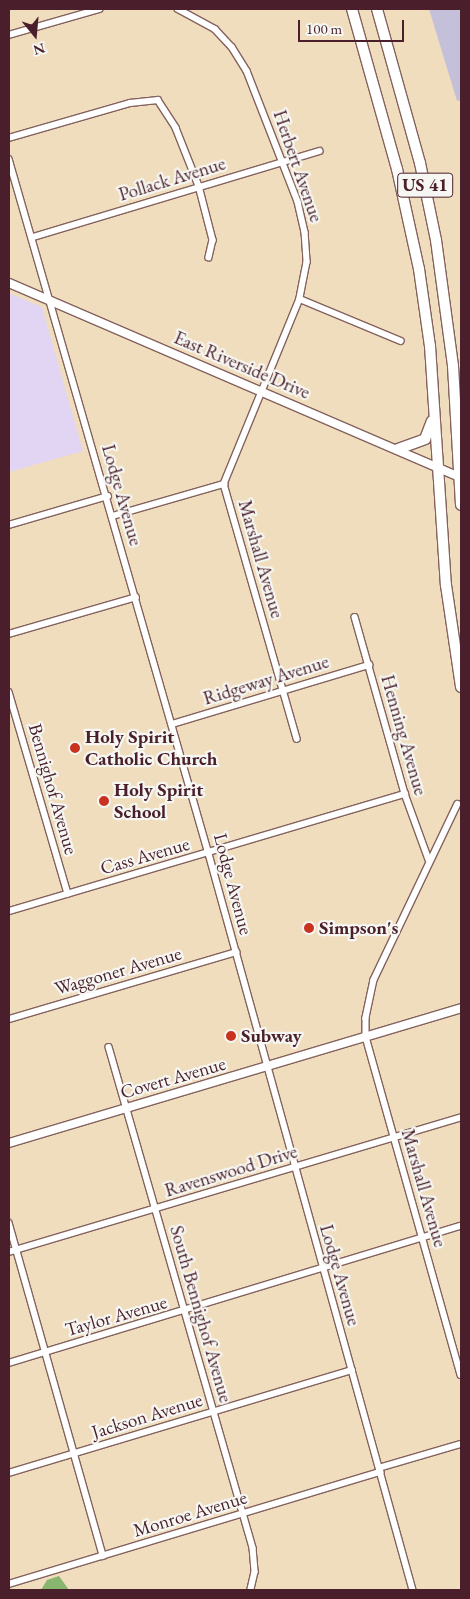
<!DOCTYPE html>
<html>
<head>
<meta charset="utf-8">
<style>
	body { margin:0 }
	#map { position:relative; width:470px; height:1599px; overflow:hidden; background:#f0ddbd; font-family:"EB Garamond",serif }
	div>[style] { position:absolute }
	.built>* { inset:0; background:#e2d4f3 }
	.industrial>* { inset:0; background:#c5c0da }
	.forest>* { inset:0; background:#88b66f }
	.roads { filter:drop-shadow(1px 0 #84625e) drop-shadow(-1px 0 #84625e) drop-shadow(0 1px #84625e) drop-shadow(0 -1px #84625e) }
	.street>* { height:5.5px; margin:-2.75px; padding:0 2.75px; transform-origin:2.75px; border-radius:2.75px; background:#fff }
	.secondary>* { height:8px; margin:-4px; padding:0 4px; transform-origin:4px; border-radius:4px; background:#fff }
	.highway>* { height:10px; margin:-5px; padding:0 5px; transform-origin:5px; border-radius:5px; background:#fff }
	.dots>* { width:14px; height:14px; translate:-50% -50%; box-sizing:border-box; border:2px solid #f6f6f2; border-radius:50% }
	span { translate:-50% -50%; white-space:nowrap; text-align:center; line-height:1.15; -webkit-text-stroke:4.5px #f6f6f2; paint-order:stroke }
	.shield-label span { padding:1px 4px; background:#f6f6f2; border:1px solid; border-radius:4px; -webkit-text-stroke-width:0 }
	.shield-label { font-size:18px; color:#4a1f2b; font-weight:700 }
	.street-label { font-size:19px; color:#4a1f2b }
	.poi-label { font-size:19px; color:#4a1f2b; font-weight:700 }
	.left { translate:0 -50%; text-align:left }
	.frame { position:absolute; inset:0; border:10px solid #4a1f2b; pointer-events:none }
	.north { position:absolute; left:10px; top:10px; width:50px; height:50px; -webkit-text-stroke:4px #f6f6f2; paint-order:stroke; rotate:163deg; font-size:14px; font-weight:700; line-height:20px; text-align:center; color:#4a1f2b }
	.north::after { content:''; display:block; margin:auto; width:18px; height:22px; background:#4a1f2b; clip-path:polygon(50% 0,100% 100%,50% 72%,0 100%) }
	.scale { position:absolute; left:298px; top:20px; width:106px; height:22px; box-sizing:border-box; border:2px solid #4a1f2b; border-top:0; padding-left:6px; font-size:15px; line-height:18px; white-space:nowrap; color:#4a1f2b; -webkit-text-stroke:4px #f6f6f2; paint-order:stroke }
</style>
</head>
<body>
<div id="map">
	<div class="built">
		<div style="clip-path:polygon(9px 293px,42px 307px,83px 451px,9px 472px)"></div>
	</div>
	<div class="industrial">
		<div style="clip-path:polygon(429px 9px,461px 9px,461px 100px,457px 101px)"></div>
	</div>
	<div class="forest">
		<div style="clip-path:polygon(59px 1576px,69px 1590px,41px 1590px,47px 1580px)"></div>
	</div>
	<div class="roads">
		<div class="street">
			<div style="left:178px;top:9px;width:42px;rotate:28.4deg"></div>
			<div style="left:215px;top:29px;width:25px;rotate:47deg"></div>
			<div style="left:232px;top:47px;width:28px;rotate:58deg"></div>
			<div style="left:247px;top:71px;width:141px;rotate:68.7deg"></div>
			<div style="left:298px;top:202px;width:31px;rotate:77deg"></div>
			<div style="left:305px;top:232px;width:30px;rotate:86deg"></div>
			<div style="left:307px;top:262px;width:38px;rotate:101deg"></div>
			<div style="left:300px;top:299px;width:200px;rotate:112.3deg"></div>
			<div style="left:224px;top:484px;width:265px;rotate:74deg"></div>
			<div style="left:9px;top:35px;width:94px;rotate:-16.1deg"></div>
			<div style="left:9px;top:138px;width:126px;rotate:-16.1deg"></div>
			<div style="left:130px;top:103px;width:28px;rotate:-6deg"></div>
			<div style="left:158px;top:100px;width:33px;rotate:57deg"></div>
			<div style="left:176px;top:128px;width:62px;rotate:68.4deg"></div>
			<div style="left:199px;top:186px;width:56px;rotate:75.5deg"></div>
			<div style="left:213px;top:240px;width:18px;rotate:103deg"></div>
			<div style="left:9px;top:159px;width:723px;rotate:73.95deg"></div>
			<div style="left:209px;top:854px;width:764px;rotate:74.51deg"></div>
			<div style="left:33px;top:237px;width:299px;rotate:-16.7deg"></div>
			<div style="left:300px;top:299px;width:109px;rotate:22.6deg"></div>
			<div style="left:113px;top:516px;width:116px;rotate:-16.1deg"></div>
			<div style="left:9px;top:525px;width:103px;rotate:-16.3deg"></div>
			<div style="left:355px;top:617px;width:184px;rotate:74.2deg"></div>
			<div style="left:405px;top:794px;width:70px;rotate:70deg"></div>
			<div style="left:9px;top:634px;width:132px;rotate:-16.2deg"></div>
			<div style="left:9px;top:692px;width:210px;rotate:73.7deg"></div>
			<div style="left:172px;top:724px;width:206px;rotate:-16.7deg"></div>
			<div style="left:458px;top:804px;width:195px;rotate:115.5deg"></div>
			<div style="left:374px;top:980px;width:39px;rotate:102deg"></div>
			<div style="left:366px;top:1018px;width:19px;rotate:90deg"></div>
			<div style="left:366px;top:1037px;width:351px;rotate:74.3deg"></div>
			<div style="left:9px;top:911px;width:413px;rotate:-16.5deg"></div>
			<div style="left:9px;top:1019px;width:237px;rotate:-16.4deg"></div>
			<div style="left:109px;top:1047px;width:521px;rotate:73.96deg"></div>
			<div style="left:253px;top:1548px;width:24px;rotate:85deg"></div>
			<div style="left:255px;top:1572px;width:18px;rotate:103deg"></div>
			<div style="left:9px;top:1223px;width:346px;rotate:74.2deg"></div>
			<div style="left:9px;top:1252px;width:472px;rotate:-16.6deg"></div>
			<div style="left:9px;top:1363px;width:472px;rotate:-16.9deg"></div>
			<div style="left:379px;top:1468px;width:85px;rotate:-16.3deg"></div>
			<div style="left:9px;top:1473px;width:358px;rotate:-16.7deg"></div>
			<div style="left:9px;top:1584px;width:388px;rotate:-16.8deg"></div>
		</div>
		<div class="secondary">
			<div style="left:9px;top:283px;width:492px;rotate:23.3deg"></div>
			<div style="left:9px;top:1143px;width:472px;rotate:-16.6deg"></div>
		</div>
		<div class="highway">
			<div style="left:352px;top:9px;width:166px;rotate:74.3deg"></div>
			<div style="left:397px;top:169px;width:102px;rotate:77.6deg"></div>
			<div style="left:419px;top:269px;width:78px;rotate:81.9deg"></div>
			<div style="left:430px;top:346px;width:240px;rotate:86.2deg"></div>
			<div style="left:446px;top:585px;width:103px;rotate:81.6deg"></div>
			<div style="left:377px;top:9px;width:160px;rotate:74.4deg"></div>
			<div style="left:420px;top:163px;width:79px;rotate:78.3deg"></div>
			<div style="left:436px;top:240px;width:127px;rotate:82.3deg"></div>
			<div style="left:453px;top:366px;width:139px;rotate:86.7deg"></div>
			<div style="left:398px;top:449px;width:29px;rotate:-20deg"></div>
			<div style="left:425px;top:439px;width:19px;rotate:-69deg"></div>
		</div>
	</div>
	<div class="dots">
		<div style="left:75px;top:748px;background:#c8321e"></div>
		<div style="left:104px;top:801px;background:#c8321e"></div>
		<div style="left:309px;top:928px;background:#c8321e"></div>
		<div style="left:231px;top:1036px;background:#c8321e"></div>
	</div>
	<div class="shield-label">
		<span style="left:425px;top:185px">US 41</span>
	</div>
	<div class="street-label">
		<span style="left:298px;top:166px;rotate:71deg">Herbert Avenue</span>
		<span style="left:172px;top:179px;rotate:-17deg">Pollack Avenue</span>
		<span style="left:242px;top:365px;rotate:23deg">East Riverside Drive</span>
		<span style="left:122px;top:495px;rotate:74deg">Lodge Avenue</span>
		<span style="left:261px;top:559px;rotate:74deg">Marshall Avenue</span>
		<span style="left:266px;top:680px;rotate:-17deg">Ridgeway Avenue</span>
		<span style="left:404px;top:735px;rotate:74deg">Henning Avenue</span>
		<span style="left:53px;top:789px;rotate:74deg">Bennighof Avenue</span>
		<span style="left:145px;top:856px;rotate:-16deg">Cass Avenue</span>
		<span style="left:233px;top:884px;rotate:75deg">Lodge Avenue</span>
		<span style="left:118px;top:971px;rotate:-16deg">Waggoner Avenue</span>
		<span style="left:173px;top:1078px;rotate:-16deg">Covert Avenue</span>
		<span style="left:231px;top:1171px;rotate:-17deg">Ravenswood Drive</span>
		<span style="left:424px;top:1188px;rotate:74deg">Marshall Avenue</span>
		<span style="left:340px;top:1275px;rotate:74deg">Lodge Avenue</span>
		<span style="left:201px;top:1314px;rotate:74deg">South Bennighof Avenue</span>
		<span style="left:116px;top:1316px;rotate:-16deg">Taylor Avenue</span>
		<span style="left:147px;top:1416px;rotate:-17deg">Jackson Avenue</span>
		<span style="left:190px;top:1514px;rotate:-17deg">Monroe Avenue</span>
	</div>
	<div class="poi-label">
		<span class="left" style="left:85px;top:748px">Holy Spirit<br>Catholic Church</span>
		<span class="left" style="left:114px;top:801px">Holy Spirit<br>School</span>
		<span class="left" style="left:319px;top:928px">Simpson's</span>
		<span class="left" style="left:241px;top:1036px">Subway</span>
	</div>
	<div class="frame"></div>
	<div class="north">N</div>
	<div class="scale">100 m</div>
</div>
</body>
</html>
